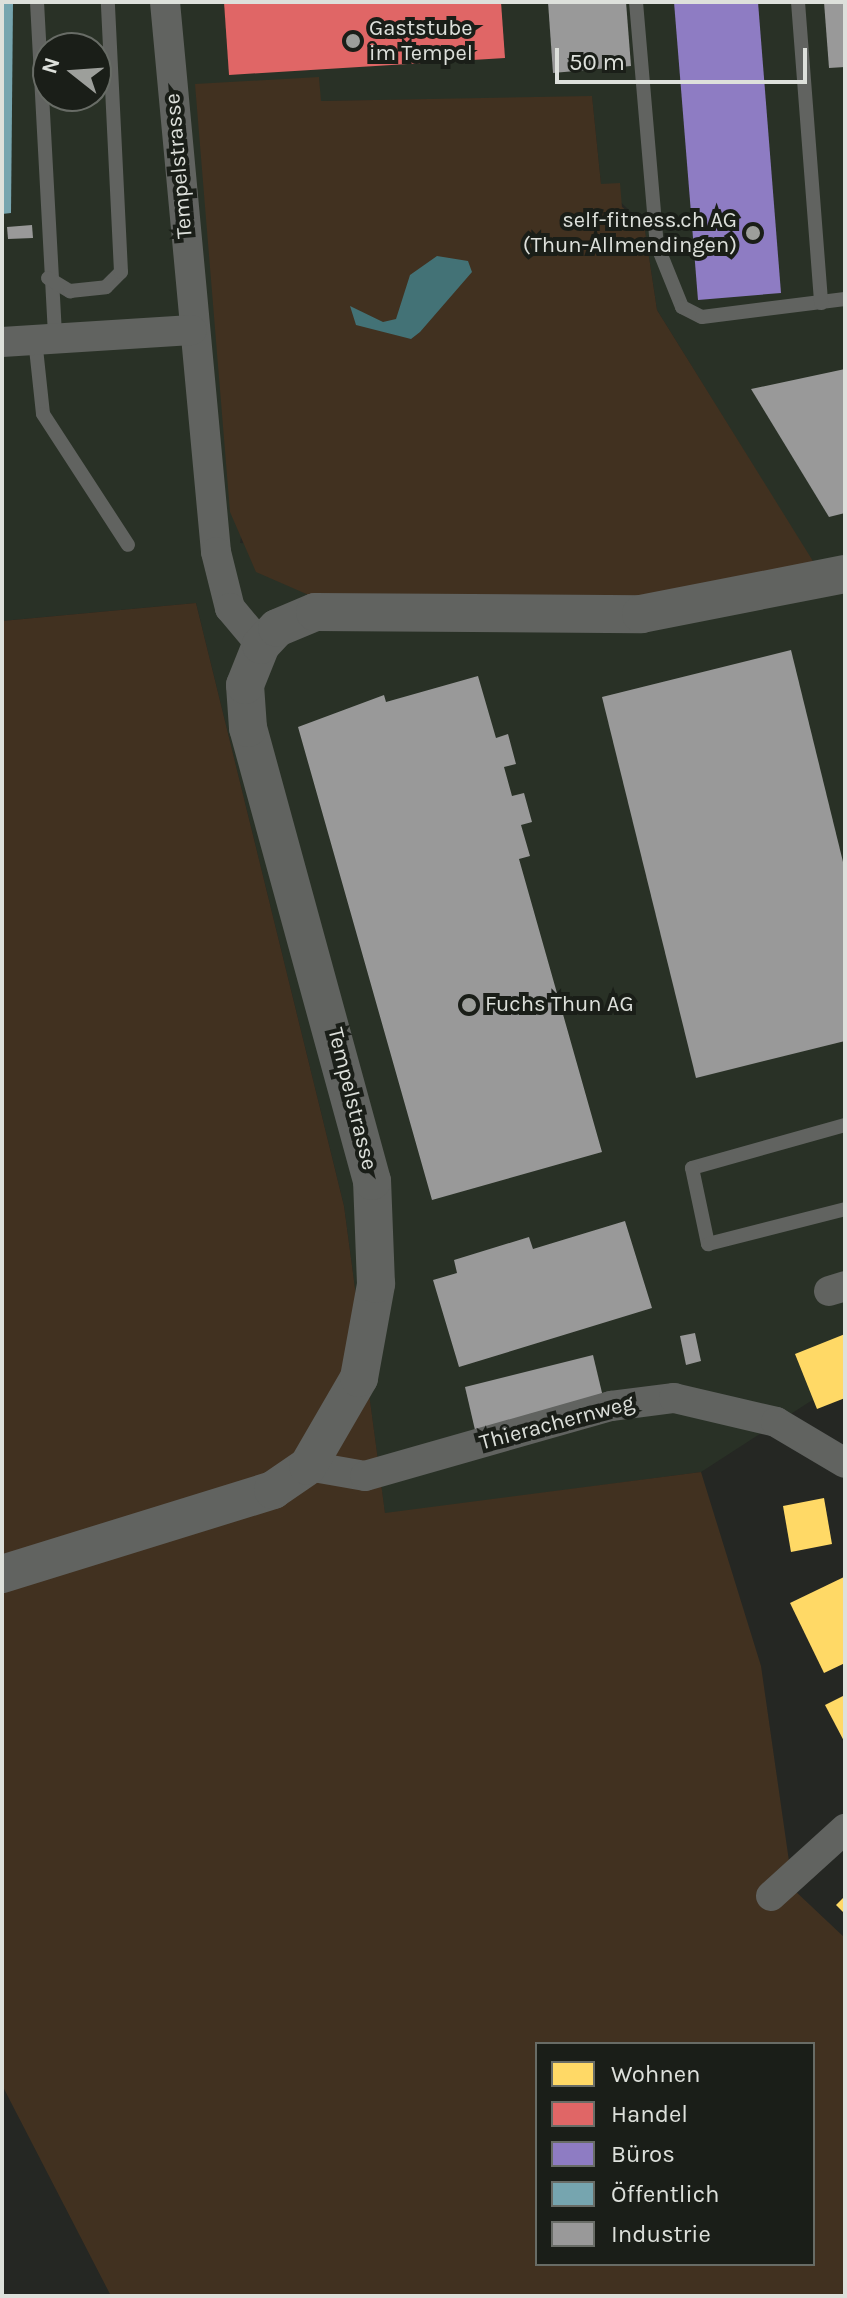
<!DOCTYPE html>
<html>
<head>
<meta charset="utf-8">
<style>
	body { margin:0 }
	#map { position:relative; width:847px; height:2298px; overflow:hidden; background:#252723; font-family:Karla,sans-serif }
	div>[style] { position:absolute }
	.built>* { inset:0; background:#293126 }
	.green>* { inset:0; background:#413120 }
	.water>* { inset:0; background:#437276 }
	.homes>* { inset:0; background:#ffd966 }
	.shops>* { inset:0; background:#e06666 }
	.offices>* { inset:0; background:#8e7cc3 }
	.public>* { inset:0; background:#76a5af }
	.industry>* { inset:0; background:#999 }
	.service>* { height:14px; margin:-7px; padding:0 7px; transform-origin:7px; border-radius:7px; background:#616360 }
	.minor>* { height:30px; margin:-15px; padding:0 15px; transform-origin:15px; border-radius:15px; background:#616360 }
	.tertiary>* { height:38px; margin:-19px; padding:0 19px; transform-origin:19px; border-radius:19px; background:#616360 }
	.dots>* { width:22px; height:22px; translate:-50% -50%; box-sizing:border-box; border:4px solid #1a1e18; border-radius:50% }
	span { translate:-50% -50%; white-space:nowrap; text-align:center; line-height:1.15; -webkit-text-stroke:8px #1a1e18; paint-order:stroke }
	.poi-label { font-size:22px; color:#dde0db }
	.left { translate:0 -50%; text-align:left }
	.right { translate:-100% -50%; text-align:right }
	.street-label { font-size:22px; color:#dde0db }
	.frame { position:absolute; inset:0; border:4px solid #dde0db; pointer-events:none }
	.legend { position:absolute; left:535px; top:2042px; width:280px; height:224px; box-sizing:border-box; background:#1a1e18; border:2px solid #686c66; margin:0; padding:10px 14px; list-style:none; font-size:24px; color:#dde0db }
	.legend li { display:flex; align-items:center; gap:16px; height:40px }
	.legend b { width:40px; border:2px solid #686c66 }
	.north { position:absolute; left:32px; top:32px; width:80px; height:80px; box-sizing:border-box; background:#1a1e18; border:2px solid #686c66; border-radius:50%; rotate:287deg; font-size:22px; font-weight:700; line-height:32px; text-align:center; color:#dde0db }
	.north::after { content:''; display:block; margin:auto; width:28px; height:36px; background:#9d9f9b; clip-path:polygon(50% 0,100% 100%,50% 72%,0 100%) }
	.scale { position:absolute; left:555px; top:48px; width:252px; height:36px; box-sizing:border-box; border:4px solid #dde0db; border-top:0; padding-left:10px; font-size:24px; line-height:28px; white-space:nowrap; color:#dde0db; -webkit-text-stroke:6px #1a1e18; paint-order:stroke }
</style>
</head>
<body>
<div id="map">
	<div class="built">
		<div style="clip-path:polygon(evenodd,2px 2px,845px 2px,845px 1379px,701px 1472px,385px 1514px,344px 1206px,196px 603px,2px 621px,2px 2px,48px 48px,96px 48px,96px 96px,48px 96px,48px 48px,2px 2px,319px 78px,320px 101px,592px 97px,601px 184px,644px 224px,657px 310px,815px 566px,240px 543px,319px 78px)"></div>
	</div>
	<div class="green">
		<div style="clip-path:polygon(319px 77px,321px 101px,592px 96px,601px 184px,620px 183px,622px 207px,644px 224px,657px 310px,816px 566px,638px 598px,311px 596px,256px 572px,230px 512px,195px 84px)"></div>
		<div style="clip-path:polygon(evenodd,196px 603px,344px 1206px,385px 1513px,701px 1472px,761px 1666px,793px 1889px,845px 1938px,845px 2296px,111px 2296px,2px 2085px,2px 621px,196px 603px,537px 2044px,813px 2044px,813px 2264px,537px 2264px,537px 2044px)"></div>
	</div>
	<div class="water">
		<div style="clip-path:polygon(437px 256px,468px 261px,472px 272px,420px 332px,411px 339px,356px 325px,350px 306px,383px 322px,396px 319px,410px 275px)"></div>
	</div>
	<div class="homes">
		<div style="clip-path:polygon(845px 1334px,845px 1398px,817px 1409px,795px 1354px)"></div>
		<div style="clip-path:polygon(824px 1498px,832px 1544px,791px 1552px,783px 1506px)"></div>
		<div style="clip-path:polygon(844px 1577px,845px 1663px,824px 1673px,790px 1603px)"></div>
		<div style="clip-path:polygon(845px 1695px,845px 1743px,825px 1705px)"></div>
		<div style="clip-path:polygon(845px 1896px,845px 1914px,836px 1905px)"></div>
	</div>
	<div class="shops">
		<div style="clip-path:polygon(224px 2px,501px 2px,505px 58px,229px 75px)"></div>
	</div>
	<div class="offices">
		<div style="clip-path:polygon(674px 2px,758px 2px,781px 293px,698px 300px)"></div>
	</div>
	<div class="public">
		<div style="clip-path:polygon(2px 2px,13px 2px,11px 213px,2px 214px)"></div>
	</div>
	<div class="industry">
		<div style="clip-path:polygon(548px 2px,626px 2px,631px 66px,553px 73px)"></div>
		<div style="clip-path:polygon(824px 2px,845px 2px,845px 67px,829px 68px)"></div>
		<div style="clip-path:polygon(32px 225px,33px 238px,8px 239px,7px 227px)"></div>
		<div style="clip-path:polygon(845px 369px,845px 513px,829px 517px,751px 389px)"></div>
		<div style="clip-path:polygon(791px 650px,845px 870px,845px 1041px,696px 1078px,602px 697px)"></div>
		<div style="clip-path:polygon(478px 676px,496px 738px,508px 734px,516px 764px,504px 767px,512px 796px,524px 793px,532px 822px,521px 825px,530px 856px,519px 859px,602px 1152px,432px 1200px,298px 727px,384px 695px,386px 702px)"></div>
		<div style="clip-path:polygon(625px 1221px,652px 1308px,459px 1367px,433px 1280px,457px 1273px,454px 1260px,529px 1237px,533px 1249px)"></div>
		<div style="clip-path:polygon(695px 1333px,701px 1361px,686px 1365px,680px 1336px)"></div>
		<div style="clip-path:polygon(593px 1355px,603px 1397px,475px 1430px,465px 1387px)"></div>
	</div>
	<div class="service">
		<div style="left:37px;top:2px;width:336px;rotate:86.9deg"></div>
		<div style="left:636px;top:2px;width:244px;rotate:85.1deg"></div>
		<div style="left:657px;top:245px;width:67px;rotate:68deg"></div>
		<div style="left:682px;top:307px;width:22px;rotate:27deg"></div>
		<div style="left:702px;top:317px;width:144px;rotate:-7.2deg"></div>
		<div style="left:798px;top:2px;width:302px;rotate:85.6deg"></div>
		<div style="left:48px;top:278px;width:26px;rotate:31deg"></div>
		<div style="left:70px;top:291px;width:36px;rotate:-6deg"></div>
		<div style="left:106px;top:287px;width:21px;rotate:-45deg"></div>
		<div style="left:121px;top:272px;width:270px;rotate:-92.8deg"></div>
		<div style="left:35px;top:339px;width:75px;rotate:83.9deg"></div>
		<div style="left:43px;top:414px;width:156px;rotate:57deg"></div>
		<div style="left:845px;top:1125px;width:159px;rotate:164.3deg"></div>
		<div style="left:692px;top:1168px;width:78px;rotate:78.1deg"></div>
		<div style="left:708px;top:1244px;width:141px;rotate:-14.3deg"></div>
	</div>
	<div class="minor">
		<div style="left:165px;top:2px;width:552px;rotate:84.7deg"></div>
		<div style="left:216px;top:552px;width:58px;rotate:76deg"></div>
		<div style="left:230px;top:608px;width:48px;rotate:50deg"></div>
		<div style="left:2px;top:342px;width:190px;rotate:-3.6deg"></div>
		<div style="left:829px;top:1291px;width:17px;rotate:-17deg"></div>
		<div style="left:308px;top:1466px;width:58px;rotate:10deg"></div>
		<div style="left:365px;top:1476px;width:256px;rotate:-15.9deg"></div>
		<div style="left:611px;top:1406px;width:64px;rotate:-7.2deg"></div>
		<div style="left:674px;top:1398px;width:105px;rotate:13.2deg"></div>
		<div style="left:776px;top:1422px;width:80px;rotate:30.7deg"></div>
		<div style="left:771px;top:1896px;width:100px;rotate:-42.2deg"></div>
	</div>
	<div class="tertiary">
		<div style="left:2px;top:1574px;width:284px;rotate:-17.2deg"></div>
		<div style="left:273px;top:1490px;width:42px;rotate:-34.4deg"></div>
		<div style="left:308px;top:1466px;width:102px;rotate:-59.9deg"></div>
		<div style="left:359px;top:1378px;width:96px;rotate:-79.7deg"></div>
		<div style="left:376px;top:1284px;width:103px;rotate:-92.2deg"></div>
		<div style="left:372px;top:1181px;width:470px;rotate:-105.3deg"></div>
		<div style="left:248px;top:728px;width:43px;rotate:-94deg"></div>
		<div style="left:245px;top:685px;width:43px;rotate:-68.2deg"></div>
		<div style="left:261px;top:645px;width:23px;rotate:-47deg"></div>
		<div style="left:277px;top:628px;width:41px;rotate:-22.8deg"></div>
		<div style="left:315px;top:612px;width:326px;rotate:0.4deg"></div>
		<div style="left:641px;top:614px;width:208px;rotate:-11.1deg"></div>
	</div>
	<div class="dots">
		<div style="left:353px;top:41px;background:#9d9f9b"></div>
		<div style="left:753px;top:233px;background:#9d9f9b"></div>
		<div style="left:469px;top:1005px;background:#9d9f9b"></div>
	</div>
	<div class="poi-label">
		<span class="left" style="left:369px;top:41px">Gaststube<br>im Tempel</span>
		<span class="right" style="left:737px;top:233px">self-fitness.ch AG<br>(Thun-Allmendingen)</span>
		<span class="left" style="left:485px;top:1005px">Fuchs Thun AG</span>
	</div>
	<div class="street-label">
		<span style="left:179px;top:166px;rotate:-95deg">Tempelstrasse</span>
		<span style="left:352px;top:1099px;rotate:76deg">Tempelstrasse</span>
		<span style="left:557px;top:1423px;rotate:-15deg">Thierachernweg</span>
	</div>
	<div class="frame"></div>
	<ul class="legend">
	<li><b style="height:22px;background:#ffd966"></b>Wohnen</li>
	<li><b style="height:22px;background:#e06666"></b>Handel</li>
	<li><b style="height:22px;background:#8e7cc3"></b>Büros</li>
	<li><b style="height:22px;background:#76a5af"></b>Öffentlich</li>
	<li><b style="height:22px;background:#999"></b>Industrie</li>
	</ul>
	<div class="north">N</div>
	<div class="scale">50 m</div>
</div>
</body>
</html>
